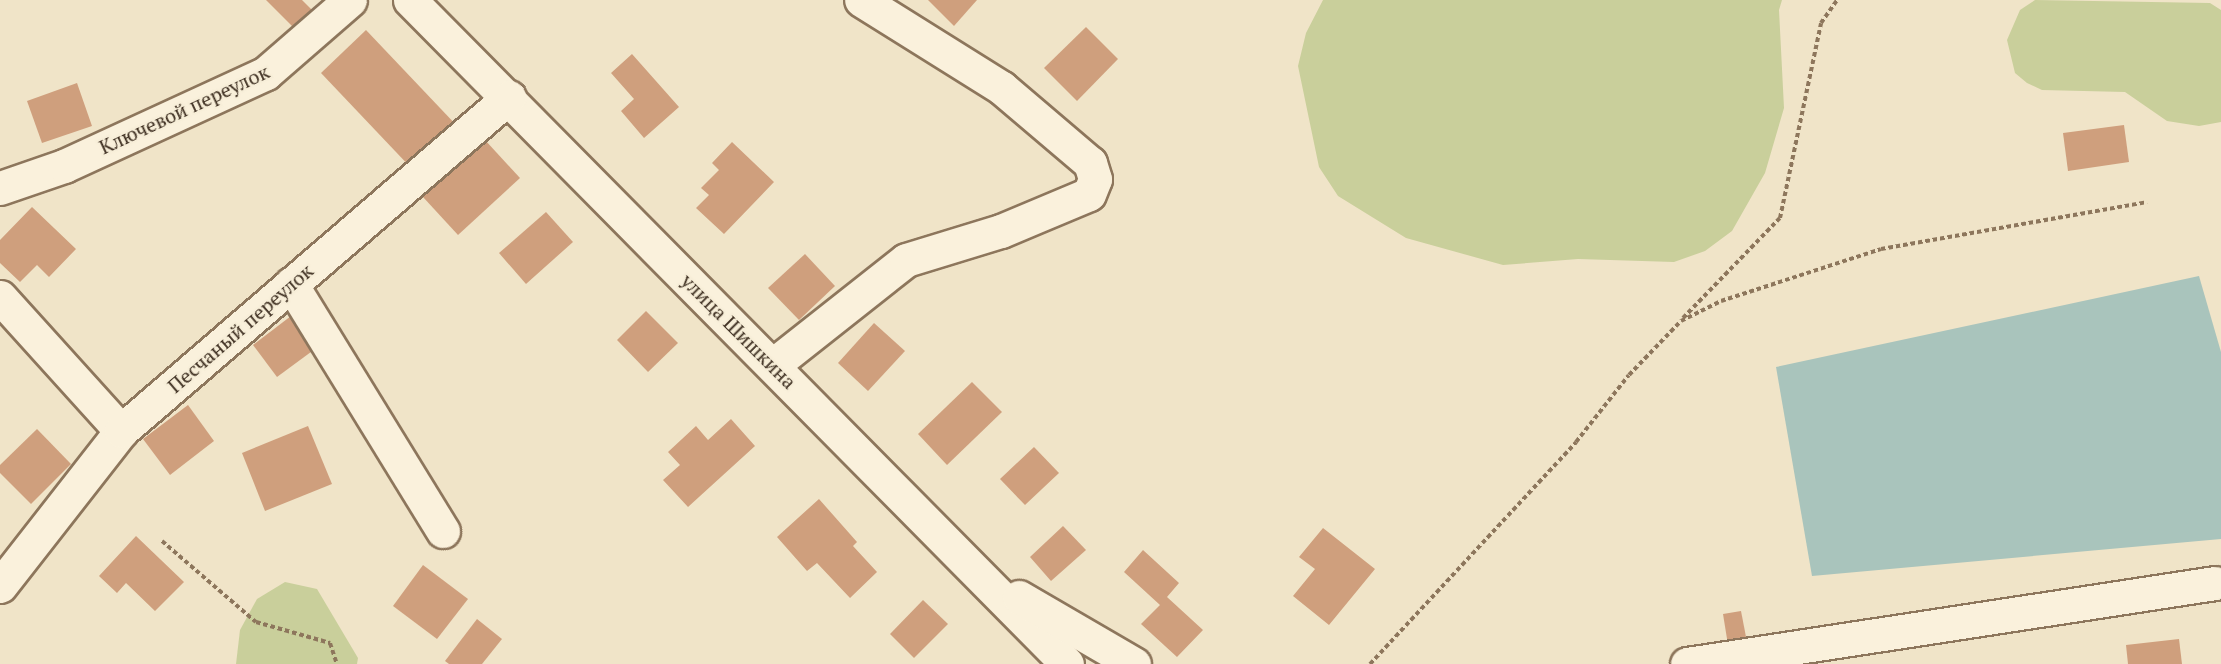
<!DOCTYPE html>
<html>
<head>
<meta charset="utf-8">
<style>
	body { margin:0 }
	#map { position:relative; width:2221px; height:664px; overflow:hidden; background:#f0e4c8; font-family:"PT Serif",serif }
	div>[style] { position:absolute }
	.green>* { inset:0; background:#c9cf9b }
	.water>* { inset:0; background:#a9c4bc }
	.building>* { inset:0; background:#cf9f7d }
	.path>* { height:4px; margin-top:-2px; transform-origin:0; background:repeating-linear-gradient(90deg,#8d765c 0 4.5px,transparent 0 7.5px) }
	.roads { filter:drop-shadow(2px 0 #8d765c) drop-shadow(-2px 0 #8d765c) drop-shadow(0 2px #8d765c) drop-shadow(0 -2px #8d765c) }
	.minor>* { height:33px; margin:-16.5px; padding:0 16.5px; transform-origin:16.5px; border-radius:16.5px; background:#faf1dc }
	span { translate:-50% -50%; white-space:nowrap; text-align:center; line-height:1.15; -webkit-text-stroke:4.5px #f7eed8; paint-order:stroke }
	.street-label { font-size:20px; color:#3d2e20 }
</style>
</head>
<body>
<div id="map">
	<div class="green">
		<div style="clip-path:polygon(1323px 0,1782px 0,1779px 10px,1784px 108px,1765px 173px,1732px 231px,1705px 251px,1674px 262px,1578px 259px,1503px 265px,1406px 238px,1338px 196px,1319px 167px,1298px 66px,1306px 33px)"></div>
		<div style="clip-path:polygon(2035px 0,2210px 3px,2221px 10px,2221px 122px,2199px 126px,2167px 121px,2125px 92px,2042px 90px,2027px 83px,2015px 73px,2007px 40px,2020px 10px)"></div>
		<div style="clip-path:polygon(285px 582px,317px 589px,358px 658px,357px 664px,236px 664px,240px 630px,257px 599px)"></div>
	</div>
	<div class="water">
		<div style="clip-path:polygon(2199px 276px,2221px 352px,2221px 539px,1812px 576px,1776px 367px)"></div>
	</div>
	<div class="building">
		<div style="clip-path:polygon(266px 0,302px 0,313px 11px,295px 29px)"></div>
		<div style="clip-path:polygon(928px 0,977px 0,954px 26px)"></div>
		<div style="clip-path:polygon(1086px 27px,1118px 59px,1077px 101px,1044px 68px)"></div>
		<div style="clip-path:polygon(366px 30px,459px 128px,414px 171px,321px 73px)"></div>
		<div style="clip-path:polygon(632px 54px,679px 107px,644px 138px,621px 111px,634px 99px,611px 73px)"></div>
		<div style="clip-path:polygon(77px 83px,92px 126px,42px 143px,27px 101px)"></div>
		<div style="clip-path:polygon(2124px 125px,2129px 162px,2068px 171px,2063px 133px)"></div>
		<div style="clip-path:polygon(485px 140px,520px 178px,458px 235px,423px 197px)"></div>
		<div style="clip-path:polygon(732px 142px,774px 182px,724px 234px,696px 208px,709px 195px,701px 188px,719px 170px,712px 163px)"></div>
		<div style="clip-path:polygon(32px 207px,76px 249px,49px 277px,37px 265px,20px 282px,0 263px,0 240px)"></div>
		<div style="clip-path:polygon(546px 212px,573px 242px,526px 284px,499px 253px)"></div>
		<div style="clip-path:polygon(805px 254px,835px 286px,799px 320px,768px 288px)"></div>
		<div style="clip-path:polygon(646px 311px,678px 343px,648px 372px,617px 340px)"></div>
		<div style="clip-path:polygon(291px 316px,315px 349px,277px 377px,253px 345px)"></div>
		<div style="clip-path:polygon(874px 323px,905px 351px,868px 391px,838px 363px)"></div>
		<div style="clip-path:polygon(972px 382px,1002px 412px,947px 465px,918px 434px)"></div>
		<div style="clip-path:polygon(188px 405px,214px 441px,170px 475px,143px 439px)"></div>
		<div style="clip-path:polygon(731px 419px,755px 446px,688px 507px,663px 480px,680px 465px,668px 452px,696px 426px,708px 440px)"></div>
		<div style="clip-path:polygon(308px 426px,332px 484px,265px 511px,242px 453px)"></div>
		<div style="clip-path:polygon(37px 429px,71px 464px,31px 504px,0 473px,0 465px)"></div>
		<div style="clip-path:polygon(1034px 447px,1059px 473px,1025px 505px,1000px 479px)"></div>
		<div style="clip-path:polygon(819px 499px,857px 542px,853px 546px,877px 572px,850px 598px,817px 563px,807px 571px,777px 537px)"></div>
		<div style="clip-path:polygon(1063px 526px,1086px 550px,1051px 581px,1030px 557px)"></div>
		<div style="clip-path:polygon(1323px 528px,1375px 569px,1329px 625px,1293px 596px,1315px 569px,1299px 557px)"></div>
		<div style="clip-path:polygon(136px 536px,184px 582px,155px 611px,126px 583px,117px 593px,99px 576px)"></div>
		<div style="clip-path:polygon(1143px 550px,1179px 583px,1167px 597px,1203px 630px,1177px 657px,1141px 624px,1160px 605px,1124px 572px)"></div>
		<div style="clip-path:polygon(423px 565px,468px 599px,437px 639px,393px 606px)"></div>
		<div style="clip-path:polygon(923px 600px,948px 624px,914px 658px,890px 634px)"></div>
		<div style="clip-path:polygon(1741px 611px,1747px 642px,1728px 645px,1723px 614px)"></div>
		<div style="clip-path:polygon(477px 619px,502px 639px,482px 664px,449px 664px,445px 661px)"></div>
		<div style="clip-path:polygon(2179px 639px,2182px 664px,2128px 664px,2126px 645px)"></div>
	</div>
	<div class="path">
		<div style="left:1683px;top:318px;width:139px;rotate:-45.9deg"></div>
		<div style="left:1780px;top:218px;width:199px;rotate:-78.1deg"></div>
		<div style="left:1821px;top:23px;width:28px;rotate:-55deg"></div>
		<div style="left:162px;top:541px;width:124px;rotate:40.8deg"></div>
		<div style="left:256px;top:622px;width:77px;rotate:15.8deg"></div>
		<div style="left:330px;top:643px;width:22px;rotate:72deg"></div>
		<div style="left:1370px;top:664px;width:303px;rotate:-47.1deg"></div>
		<div style="left:1576px;top:442px;width:85px;rotate:-51.7deg"></div>
		<div style="left:1629px;top:375px;width:75px;rotate:-46.1deg"></div>
		<div style="left:1681px;top:321px;width:45px;rotate:-26.6deg"></div>
		<div style="left:1721px;top:301px;width:168px;rotate:-18deg"></div>
		<div style="left:1881px;top:249px;width:270px;rotate:-10deg"></div>
	</div>
	<div class="roads">
		<div class="minor">
			<div style="left:410px;top:0;width:934px;rotate:45.3deg"></div>
			<div style="left:0;top:188px;width:68px;rotate:-19deg"></div>
			<div style="left:64px;top:166px;width:222px;rotate:-24.7deg"></div>
			<div style="left:266px;top:73px;width:111px;rotate:-41deg"></div>
			<div style="left:291px;top:284px;width:290px;rotate:58.4deg"></div>
			<div style="left:0;top:297px;width:181px;rotate:47.9deg"></div>
			<div style="left:773px;top:365px;width:169px;rotate:-38.3deg"></div>
			<div style="left:906px;top:260px;width:99px;rotate:-17deg"></div>
			<div style="left:1001px;top:231px;width:95px;rotate:-22.8deg"></div>
			<div style="left:1089px;top:194px;width:16px;rotate:-68deg"></div>
			<div style="left:1095px;top:179px;width:17px;rotate:-107deg"></div>
			<div style="left:1090px;top:163px;width:116px;rotate:-139.6deg"></div>
			<div style="left:1002px;top:88px;width:166px;rotate:-148deg"></div>
			<div style="left:0;top:586px;width:197px;rotate:-52deg"></div>
			<div style="left:121px;top:431px;width:512px;rotate:-40.72deg"></div>
			<div style="left:1019px;top:597px;width:133px;rotate:30.2deg"></div>
			<div style="left:1687px;top:664px;width:534px;rotate:-8.72deg"></div>
		</div>
	</div>
	<div class="street-label">
		<span style="left:184px;top:109px;rotate:-25deg">Ключевой переулок</span>
		<span style="left:240px;top:328px;rotate:-41deg">Песчаный переулок</span>
		<span style="left:739px;top:331px;rotate:45deg">улица Шишкина</span>
	</div>
</div>
</body>
</html>
